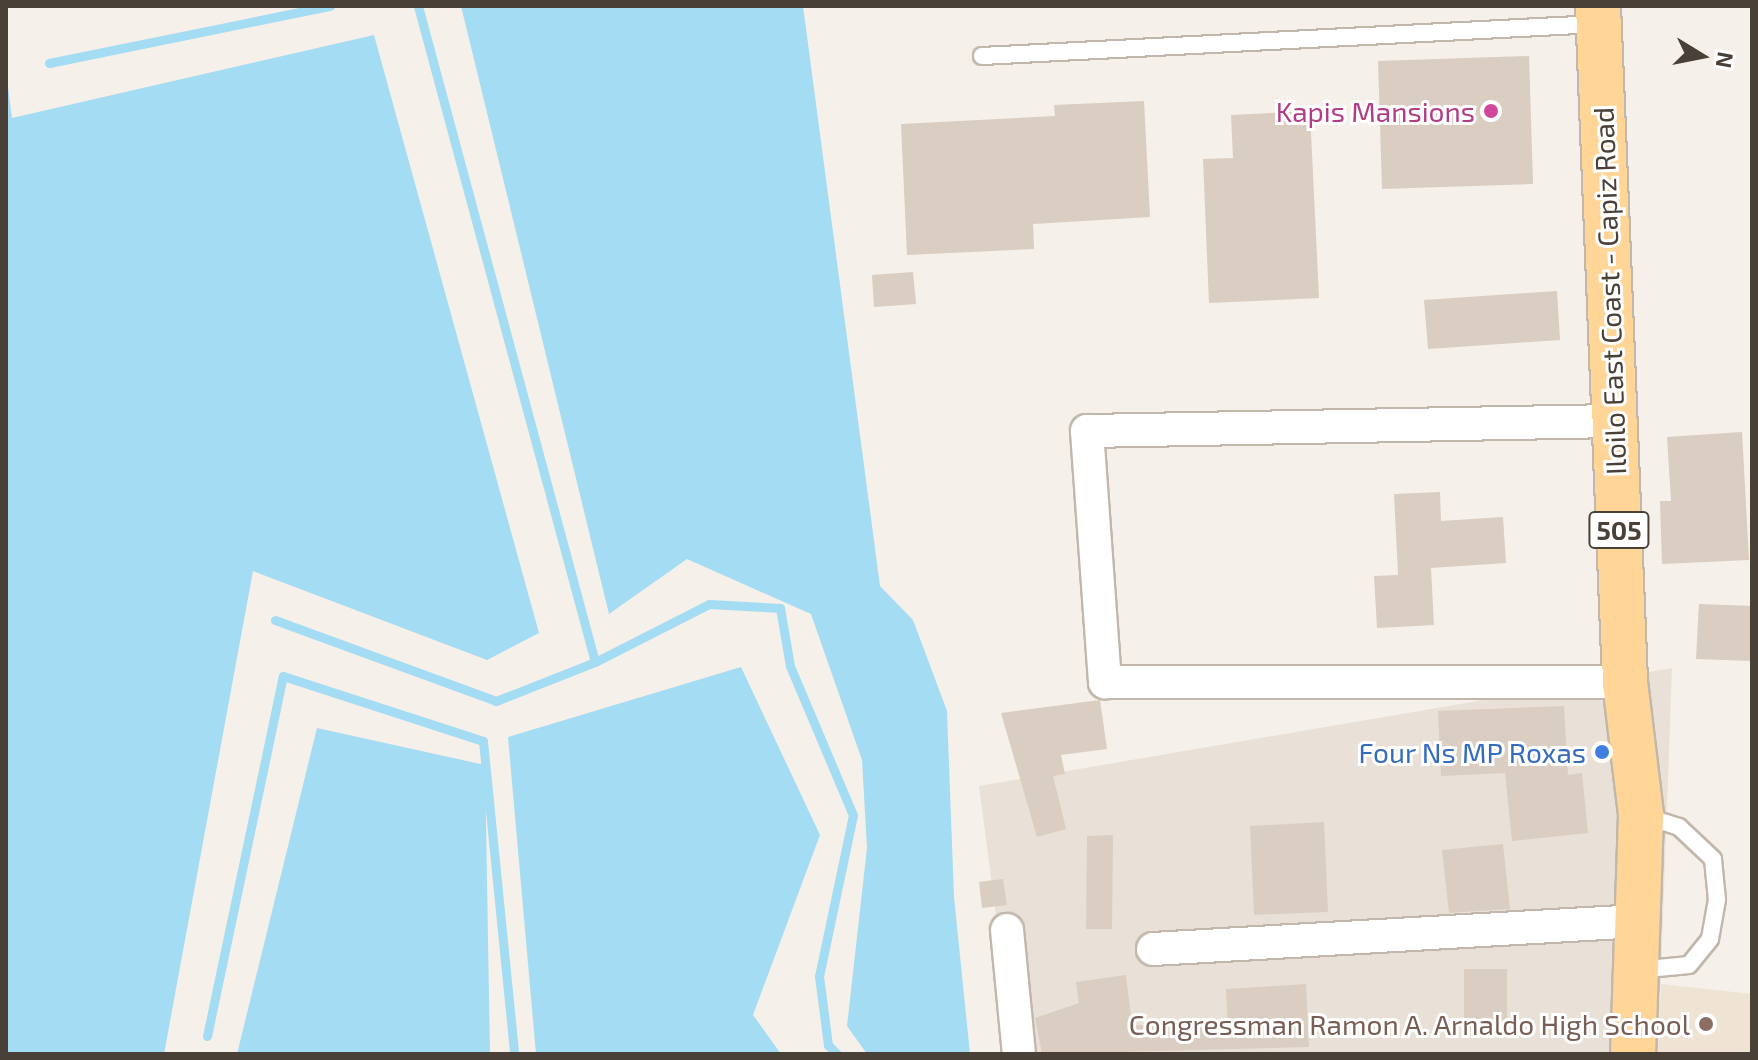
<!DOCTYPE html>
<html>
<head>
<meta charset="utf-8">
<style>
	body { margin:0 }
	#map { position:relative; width:1758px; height:1060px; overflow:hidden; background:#f5f0e9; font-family:"Exo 2",sans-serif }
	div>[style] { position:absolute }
	.residential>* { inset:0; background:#e9e1d7 }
	.education>* { inset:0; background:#efe3d3 }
	.water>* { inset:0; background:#a4dcf3 }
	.stream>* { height:9px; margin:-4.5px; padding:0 4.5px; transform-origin:4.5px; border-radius:4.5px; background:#a4dcf3 }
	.building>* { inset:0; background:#dacdc1 }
	.roads { filter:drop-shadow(2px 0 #c1b7ab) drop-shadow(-2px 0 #c1b7ab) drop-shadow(0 2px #c1b7ab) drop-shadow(0 -2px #c1b7ab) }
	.service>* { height:16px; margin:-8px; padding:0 8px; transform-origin:8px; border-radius:8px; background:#fff }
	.minor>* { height:32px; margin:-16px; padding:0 16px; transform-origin:16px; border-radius:16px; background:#fff }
	.primary>* { height:44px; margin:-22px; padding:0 22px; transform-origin:22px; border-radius:22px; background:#ffd598 }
	.dots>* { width:22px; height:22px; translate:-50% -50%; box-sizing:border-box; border:4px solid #fff; border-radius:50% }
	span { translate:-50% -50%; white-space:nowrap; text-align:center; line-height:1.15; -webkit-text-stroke:6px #fff; paint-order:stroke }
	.shield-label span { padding:2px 6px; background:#fff; border:2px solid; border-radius:6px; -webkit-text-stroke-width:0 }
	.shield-label { font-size:26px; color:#494037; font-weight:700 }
	.hotel-label { font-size:28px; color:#b23c85 }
	.right { translate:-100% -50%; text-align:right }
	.street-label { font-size:28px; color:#494037 }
	.shop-label { font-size:28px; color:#366cbe }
	.education-label { font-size:28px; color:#785e54 }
	.frame { position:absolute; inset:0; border:8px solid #494037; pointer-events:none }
	.north { position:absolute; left:1662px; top:16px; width:80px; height:80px; -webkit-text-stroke:6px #fff; paint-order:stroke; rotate:100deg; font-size:22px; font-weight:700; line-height:32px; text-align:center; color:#494037 }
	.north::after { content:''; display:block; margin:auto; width:28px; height:36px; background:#494037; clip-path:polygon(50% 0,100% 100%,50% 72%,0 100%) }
</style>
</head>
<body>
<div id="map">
	<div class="residential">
		<div style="clip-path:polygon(1672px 668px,1658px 1054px,1014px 1054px,979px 786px)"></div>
	</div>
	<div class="education">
		<div style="clip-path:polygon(1661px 984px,1752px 994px,1752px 1054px,1658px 1054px)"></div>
	</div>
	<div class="water">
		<div style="clip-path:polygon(461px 6px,803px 6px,880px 586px,913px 620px,947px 711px,954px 897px,970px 1054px,867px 1054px,847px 1026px,867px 848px,862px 760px,811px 614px,687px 559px,609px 614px)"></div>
		<div style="clip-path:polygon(374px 35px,539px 633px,487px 660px,253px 571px,164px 1054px,6px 1054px,6px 71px,12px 118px)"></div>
		<div style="clip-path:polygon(741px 667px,820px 835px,753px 1015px,781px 1054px,536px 1054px,508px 737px)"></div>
		<div style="clip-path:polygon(317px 728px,485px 765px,490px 1054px,237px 1054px)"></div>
	</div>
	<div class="stream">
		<div style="left:418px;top:6px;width:679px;rotate:74.9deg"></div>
		<div style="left:595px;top:662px;width:128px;rotate:-27deg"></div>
		<div style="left:709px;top:604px;width:71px;rotate:3.2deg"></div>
		<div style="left:780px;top:608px;width:59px;rotate:80.2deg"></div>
		<div style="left:790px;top:666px;width:162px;rotate:67.1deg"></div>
		<div style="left:853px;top:815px;width:165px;rotate:101.9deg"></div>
		<div style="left:819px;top:976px;width:70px;rotate:82.6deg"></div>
		<div style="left:828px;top:1045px;width:13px;rotate:45deg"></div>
		<div style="left:49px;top:63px;width:287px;rotate:-11.5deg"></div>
		<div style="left:275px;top:620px;width:235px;rotate:20.1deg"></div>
		<div style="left:496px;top:701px;width:106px;rotate:-21.5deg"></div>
		<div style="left:207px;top:1036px;width:368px;rotate:-78.1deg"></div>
		<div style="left:283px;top:676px;width:210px;rotate:18deg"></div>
		<div style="left:483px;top:741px;width:315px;rotate:84.3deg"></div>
	</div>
	<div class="building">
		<div style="clip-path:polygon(1529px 56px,1533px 184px,1382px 189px,1378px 61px)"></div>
		<div style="clip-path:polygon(1144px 101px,1150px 217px,1033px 224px,1034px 249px,907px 255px,901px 124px,1055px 116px,1054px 105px)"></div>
		<div style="clip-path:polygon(1310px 111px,1319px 298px,1209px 303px,1203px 159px,1233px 158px,1231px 115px)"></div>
		<div style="clip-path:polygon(913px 272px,916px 304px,874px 307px,872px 275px)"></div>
		<div style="clip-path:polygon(1557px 291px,1560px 340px,1428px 349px,1424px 300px)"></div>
		<div style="clip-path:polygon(1742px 432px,1749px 560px,1662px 564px,1660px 501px,1671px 501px,1667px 437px)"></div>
		<div style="clip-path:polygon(1440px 492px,1441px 521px,1503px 517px,1506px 563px,1431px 568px,1434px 625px,1377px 628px,1374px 576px,1398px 575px,1394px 494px)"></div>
		<div style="clip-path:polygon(1699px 604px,1752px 606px,1752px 661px,1696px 659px)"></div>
		<div style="clip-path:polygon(1100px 700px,1107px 749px,1061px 755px,1065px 774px,1053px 776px,1066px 829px,1037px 837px,1001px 713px)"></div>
		<div style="clip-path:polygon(1564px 706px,1568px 775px,1582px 773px,1588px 833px,1512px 841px,1505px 773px,1441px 776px,1438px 711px)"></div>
		<div style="clip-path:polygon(1324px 822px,1328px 912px,1254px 915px,1250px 826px)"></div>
		<div style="clip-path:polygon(1113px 835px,1112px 929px,1086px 929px,1087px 836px)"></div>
		<div style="clip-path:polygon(1503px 844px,1510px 909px,1449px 913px,1442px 850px)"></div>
		<div style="clip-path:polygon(1003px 879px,1007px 905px,982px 908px,979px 882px)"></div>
		<div style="clip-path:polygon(1464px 969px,1507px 969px,1507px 1032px,1464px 1032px)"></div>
		<div style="clip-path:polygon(1126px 975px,1132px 1025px,1228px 1029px,1226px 989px,1306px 984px,1309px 1047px,1042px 1054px,1035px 1018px,1079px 1003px,1076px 982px)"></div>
	</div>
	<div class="roads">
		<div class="service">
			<div style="left:982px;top:56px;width:616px;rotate:-2.98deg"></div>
			<div style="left:1638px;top:970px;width:51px;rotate:-5.6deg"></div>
			<div style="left:1689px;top:965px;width:33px;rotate:-51deg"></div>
			<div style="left:1710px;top:939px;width:40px;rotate:-80deg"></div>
			<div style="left:1717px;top:900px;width:41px;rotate:-95.6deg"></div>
			<div style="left:1713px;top:859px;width:47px;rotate:-136.7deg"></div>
			<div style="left:1679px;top:827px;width:38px;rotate:-162deg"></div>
		</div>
		<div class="minor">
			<div style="left:1614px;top:421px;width:527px;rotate:178.91deg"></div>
			<div style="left:1087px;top:431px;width:252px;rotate:85.9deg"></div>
			<div style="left:1105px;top:682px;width:520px"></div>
			<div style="left:1007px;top:930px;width:125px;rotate:84.5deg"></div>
			<div style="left:1153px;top:949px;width:488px;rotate:-3.3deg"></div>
		</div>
		<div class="primary">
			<div style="left:1598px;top:6px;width:677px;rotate:87.71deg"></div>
			<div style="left:1625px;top:682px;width:134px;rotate:83.1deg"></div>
			<div style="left:1641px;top:815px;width:239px;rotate:91.9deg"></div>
		</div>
	</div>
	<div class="dots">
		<div style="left:1491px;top:111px;background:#d1479c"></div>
		<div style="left:1602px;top:752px;background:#3f7fe0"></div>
		<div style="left:1706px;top:1024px;background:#8d6e63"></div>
	</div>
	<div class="shield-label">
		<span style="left:1619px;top:530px">505</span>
	</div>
	<div class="hotel-label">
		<span class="right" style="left:1475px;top:111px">Kapis Mansions</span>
	</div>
	<div class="street-label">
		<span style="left:1609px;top:291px;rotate:-92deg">Iloilo East Coast - Capiz Road</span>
	</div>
	<div class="shop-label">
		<span class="right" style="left:1586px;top:752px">Four Ns MP Roxas</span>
	</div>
	<div class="education-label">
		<span class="right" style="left:1690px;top:1024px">Congressman Ramon A. Arnaldo High School</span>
	</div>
	<div class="frame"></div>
	<div class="north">N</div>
</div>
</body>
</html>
